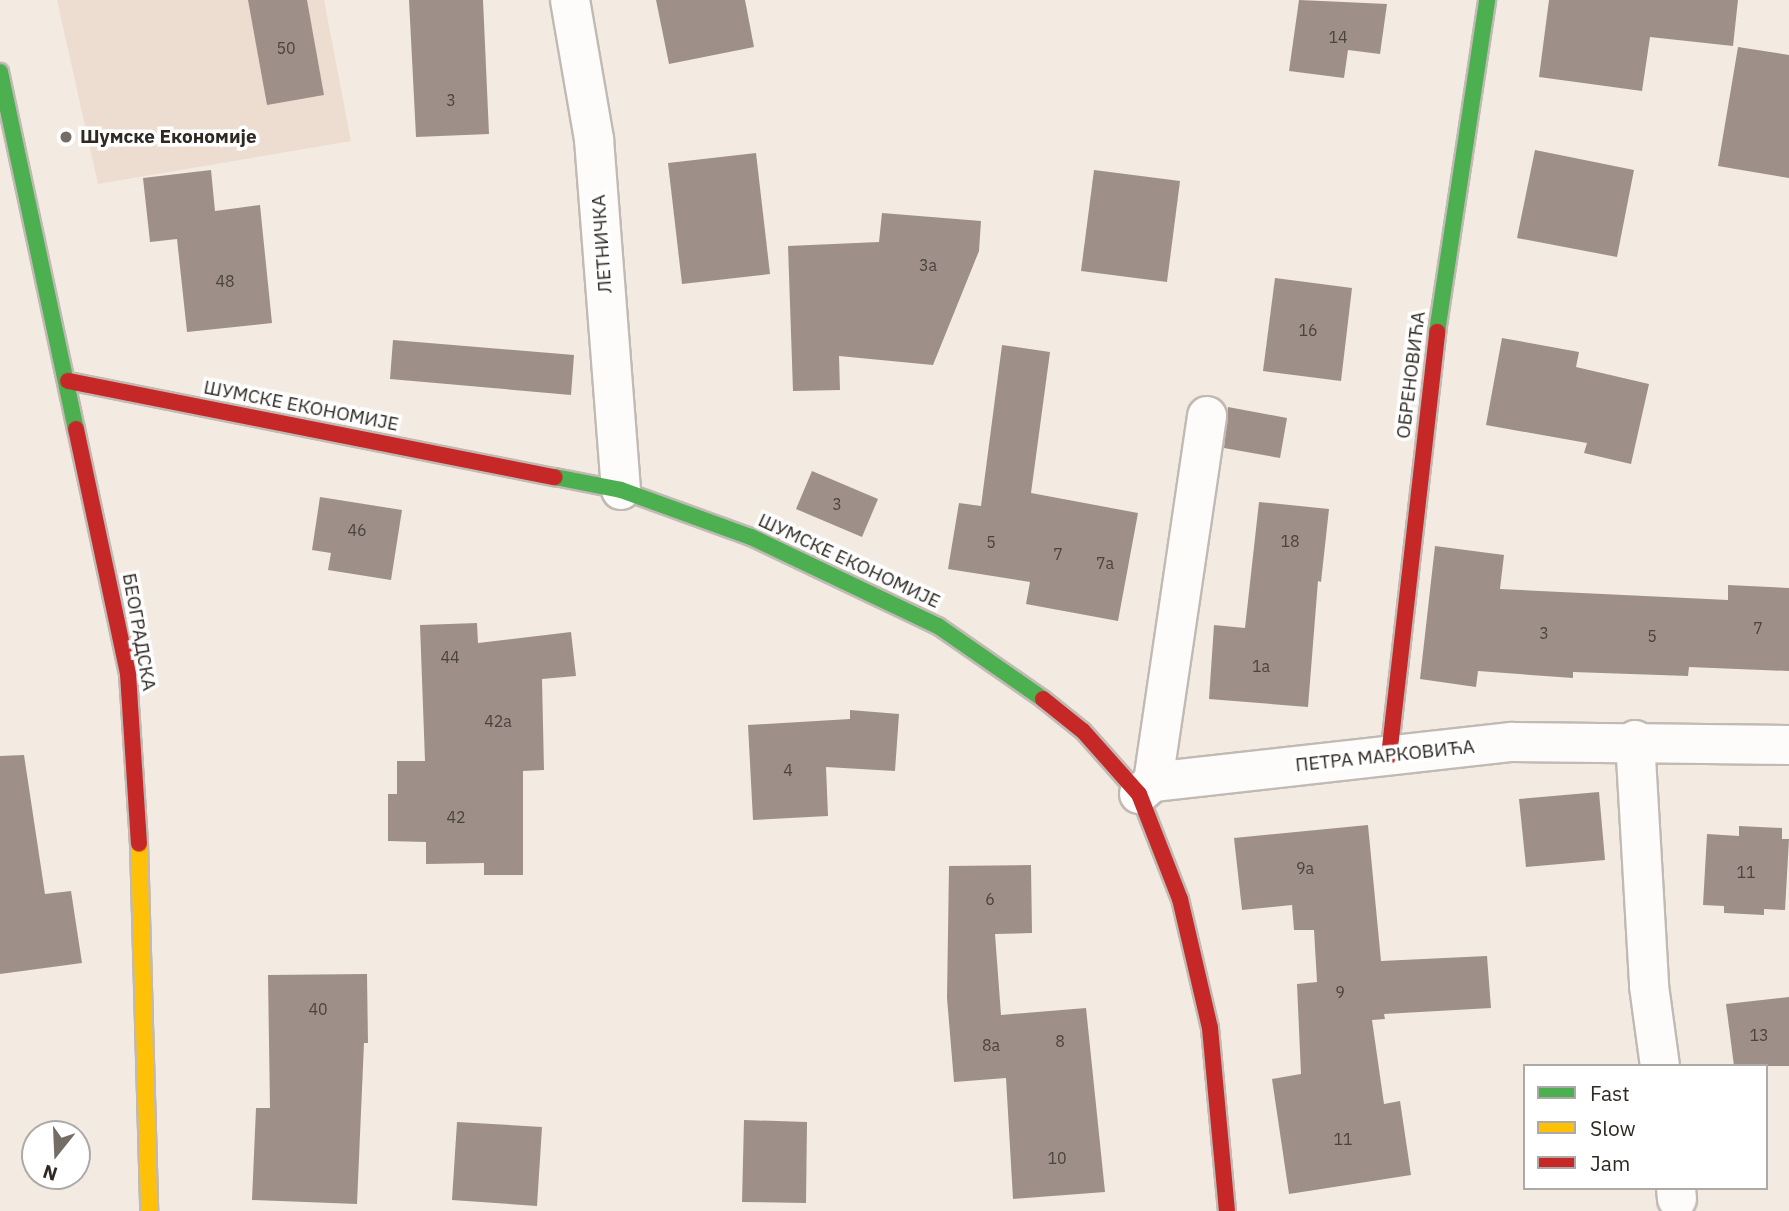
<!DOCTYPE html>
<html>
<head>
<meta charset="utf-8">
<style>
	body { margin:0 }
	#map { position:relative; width:1789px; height:1211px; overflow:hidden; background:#f3eae2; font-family:"IBM Plex Sans",sans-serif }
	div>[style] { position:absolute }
	.built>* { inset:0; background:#edddd0 }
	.building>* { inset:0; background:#9e9089 }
	.roads { filter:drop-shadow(2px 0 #c1bab4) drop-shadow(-2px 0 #c1bab4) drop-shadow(0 2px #c1bab4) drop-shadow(0 -2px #c1bab4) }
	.street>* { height:38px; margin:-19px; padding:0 19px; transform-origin:19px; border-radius:19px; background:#fdfcfb }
	.fast>* { height:16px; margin:-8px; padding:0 8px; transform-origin:8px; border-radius:8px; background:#4caf50 }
	.slow>* { height:16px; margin:-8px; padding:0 8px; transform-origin:8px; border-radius:8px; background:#ffc107 }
	.jam>* { height:16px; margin:-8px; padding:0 8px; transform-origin:8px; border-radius:8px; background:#c62828 }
	.dots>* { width:19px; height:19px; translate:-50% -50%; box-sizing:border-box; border:4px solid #fff; border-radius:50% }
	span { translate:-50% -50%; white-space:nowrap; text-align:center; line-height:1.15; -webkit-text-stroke:7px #fff; paint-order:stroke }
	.number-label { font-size:16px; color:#4b433d }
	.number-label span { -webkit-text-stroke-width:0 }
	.poi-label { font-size:19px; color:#2f2924; font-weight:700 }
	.left { translate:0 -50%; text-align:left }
	.street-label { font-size:19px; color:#2f2924 }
	.legend { position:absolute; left:1523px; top:1064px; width:245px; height:126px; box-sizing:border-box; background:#fff; border:2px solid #aca9a7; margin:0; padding:9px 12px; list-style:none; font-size:21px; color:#2f2924 }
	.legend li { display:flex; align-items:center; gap:14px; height:35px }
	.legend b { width:35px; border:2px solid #aca9a7 }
	.north { position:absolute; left:21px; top:1120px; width:70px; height:70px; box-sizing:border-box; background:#fff; border:2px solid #aca9a7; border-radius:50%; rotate:198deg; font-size:19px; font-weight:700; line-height:28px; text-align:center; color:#2f2924 }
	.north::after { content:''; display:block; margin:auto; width:24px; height:32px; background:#746d66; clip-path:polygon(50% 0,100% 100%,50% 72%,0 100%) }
</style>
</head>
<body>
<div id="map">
	<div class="built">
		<div style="clip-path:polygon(57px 0,324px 0,351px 141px,98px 184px)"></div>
	</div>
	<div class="building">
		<div style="clip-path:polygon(248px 0,307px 0,324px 95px,267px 105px)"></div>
		<div style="clip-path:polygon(409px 0,483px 0,489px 134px,416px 137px)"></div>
		<div style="clip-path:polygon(656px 0,745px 0,754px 47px,669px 64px)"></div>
		<div style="clip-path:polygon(1299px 0,1387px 4px,1380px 54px,1348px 50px,1344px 78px,1289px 71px)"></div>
		<div style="clip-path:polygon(1549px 0,1738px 0,1733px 46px,1650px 37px,1642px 91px,1539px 77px)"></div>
		<div style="clip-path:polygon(1738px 47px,1789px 55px,1789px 178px,1718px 166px)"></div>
		<div style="clip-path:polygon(1535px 150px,1634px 170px,1617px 257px,1517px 238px)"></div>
		<div style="clip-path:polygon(756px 153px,770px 274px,682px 284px,668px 163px)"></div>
		<div style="clip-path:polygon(211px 170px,215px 211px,260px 205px,272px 323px,187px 332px,177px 239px,150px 242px,143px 178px)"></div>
		<div style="clip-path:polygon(1094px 170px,1180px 181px,1167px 282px,1081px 271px)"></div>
		<div style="clip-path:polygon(882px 213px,981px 221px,979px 251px,933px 365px,839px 356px,840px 390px,793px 391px,788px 246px,879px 242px)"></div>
		<div style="clip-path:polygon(1275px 278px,1352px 288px,1341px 381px,1263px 371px)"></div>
		<div style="clip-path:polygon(1502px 338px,1579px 352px,1576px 367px,1649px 384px,1631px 464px,1584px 453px,1587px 443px,1486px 425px)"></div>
		<div style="clip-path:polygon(393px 340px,574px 355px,571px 395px,390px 379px)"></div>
		<div style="clip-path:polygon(1002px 345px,1050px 352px,1031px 493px,1138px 513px,1118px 621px,1026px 604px,1030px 582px,948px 569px,959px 503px,981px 506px)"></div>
		<div style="clip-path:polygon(1228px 407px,1287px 418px,1280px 458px,1224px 448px)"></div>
		<div style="clip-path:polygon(812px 471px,878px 499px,862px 537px,796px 509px)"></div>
		<div style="clip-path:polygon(320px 497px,402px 510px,391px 580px,328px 570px,331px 553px,312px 550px)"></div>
		<div style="clip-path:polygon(1259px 502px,1329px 509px,1321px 582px,1318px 581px,1308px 707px,1209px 699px,1214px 625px,1245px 628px)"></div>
		<div style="clip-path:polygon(1435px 546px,1504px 555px,1500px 589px,1728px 600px,1728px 585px,1789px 588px,1789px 671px,1689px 667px,1688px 676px,1573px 672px,1573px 678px,1478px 671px,1476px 687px,1420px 679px)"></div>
		<div style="clip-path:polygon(477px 623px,478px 643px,571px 632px,576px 676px,542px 679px,544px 770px,523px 771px,523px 875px,484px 875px,484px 863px,426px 864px,426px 842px,388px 841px,388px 794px,397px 794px,397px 761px,425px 761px,420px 625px)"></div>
		<div style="clip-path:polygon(850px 710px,899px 714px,895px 771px,826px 767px,828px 816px,753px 820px,748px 725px,850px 719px)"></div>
		<div style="clip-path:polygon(24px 755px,45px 894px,71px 891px,82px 963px,0 974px,0 756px)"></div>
		<div style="clip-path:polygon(1599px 792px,1605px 860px,1526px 867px,1519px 799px)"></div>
		<div style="clip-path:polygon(1368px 825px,1381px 961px,1487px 956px,1491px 1008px,1384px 1014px,1385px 1019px,1372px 1020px,1384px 1104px,1400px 1101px,1411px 1175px,1289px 1194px,1272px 1079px,1301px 1074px,1297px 984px,1317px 982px,1314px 930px,1294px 930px,1292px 905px,1242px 910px,1234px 838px)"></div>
		<div style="clip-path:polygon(1739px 826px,1782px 828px,1782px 839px,1789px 839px,1785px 910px,1764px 909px,1764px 915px,1724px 913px,1724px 906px,1703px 905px,1707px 834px,1739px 836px)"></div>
		<div style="clip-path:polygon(1031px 865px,1032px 933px,995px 934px,1001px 1015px,1086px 1008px,1105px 1192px,1013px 1199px,1006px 1078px,954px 1082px,947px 998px,949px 866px)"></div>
		<div style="clip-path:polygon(367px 974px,368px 1043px,364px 1043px,357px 1204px,252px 1200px,256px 1108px,270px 1108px,268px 975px)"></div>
		<div style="clip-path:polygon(1789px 997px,1789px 1066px,1734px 1066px,1726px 1004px)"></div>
		<div style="clip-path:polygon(744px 1120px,807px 1122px,806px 1203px,742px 1202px)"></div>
		<div style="clip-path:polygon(457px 1122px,542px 1127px,537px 1206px,452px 1200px)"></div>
	</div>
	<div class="roads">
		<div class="street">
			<div style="left:570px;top:0;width:141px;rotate:80.2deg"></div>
			<div style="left:594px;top:139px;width:352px;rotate:85.6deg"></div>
			<div style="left:1635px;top:740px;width:246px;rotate:86.7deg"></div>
			<div style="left:1649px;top:986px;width:81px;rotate:82.2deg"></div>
			<div style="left:1153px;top:782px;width:370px;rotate:-81.6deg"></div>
			<div style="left:1139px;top:794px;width:18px;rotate:-41deg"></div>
			<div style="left:1153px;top:782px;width:361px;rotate:-6.4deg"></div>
			<div style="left:1512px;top:742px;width:277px;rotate:0.6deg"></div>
			<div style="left:1676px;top:1188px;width:11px;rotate:85deg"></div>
		</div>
		<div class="fast">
			<div style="left:0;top:72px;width:365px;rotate:78deg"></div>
			<div style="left:1437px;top:332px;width:336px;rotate:-81.4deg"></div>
			<div style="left:555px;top:477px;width:67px;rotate:11.1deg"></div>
			<div style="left:621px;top:490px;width:138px;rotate:19.9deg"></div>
			<div style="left:751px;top:537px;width:207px;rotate:25.5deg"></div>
			<div style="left:938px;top:626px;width:128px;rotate:34.8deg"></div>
		</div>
		<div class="slow">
			<div style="left:139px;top:844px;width:367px;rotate:88.4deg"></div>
		</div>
		<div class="jam">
			<div style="left:68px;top:381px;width:496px;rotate:11.2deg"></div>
			<div style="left:76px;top:429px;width:250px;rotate:78deg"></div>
			<div style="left:128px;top:674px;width:170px;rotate:86.3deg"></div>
			<div style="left:1043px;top:699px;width:51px;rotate:38.7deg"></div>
			<div style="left:1083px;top:731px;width:84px;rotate:48.4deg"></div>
			<div style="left:1139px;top:794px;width:113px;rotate:68.7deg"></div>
			<div style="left:1180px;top:899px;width:132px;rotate:76.9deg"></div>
			<div style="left:1210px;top:1028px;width:184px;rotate:84.7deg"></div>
			<div style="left:1389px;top:756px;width:427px;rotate:-83.5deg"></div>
		</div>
	</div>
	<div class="dots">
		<div style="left:66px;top:137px;background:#746d66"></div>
	</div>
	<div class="number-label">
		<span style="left:1338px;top:37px">14</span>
		<span style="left:286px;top:48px">50</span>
		<span style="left:451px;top:100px">3</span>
		<span style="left:928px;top:265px">3a</span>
		<span style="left:225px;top:281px">48</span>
		<span style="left:1308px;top:330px">16</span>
		<span style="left:837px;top:504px">3</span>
		<span style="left:357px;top:530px">46</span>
		<span style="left:1290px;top:541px">18</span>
		<span style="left:991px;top:542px">5</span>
		<span style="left:1058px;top:554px">7</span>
		<span style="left:1105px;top:563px">7a</span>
		<span style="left:1758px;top:628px">7</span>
		<span style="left:1544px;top:633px">3</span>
		<span style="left:1652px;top:636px">5</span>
		<span style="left:450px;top:657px">44</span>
		<span style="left:1261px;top:666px">1a</span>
		<span style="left:498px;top:721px">42a</span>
		<span style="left:788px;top:770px">4</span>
		<span style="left:456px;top:817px">42</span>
		<span style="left:1305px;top:868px">9a</span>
		<span style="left:1746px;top:872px">11</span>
		<span style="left:990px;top:899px">6</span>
		<span style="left:1340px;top:992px">9</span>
		<span style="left:318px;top:1009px">40</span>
		<span style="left:1759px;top:1035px">13</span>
		<span style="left:1060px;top:1041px">8</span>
		<span style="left:991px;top:1045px">8a</span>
		<span style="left:1343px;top:1139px">11</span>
		<span style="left:1057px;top:1158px">10</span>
	</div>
	<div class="poi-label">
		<span class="left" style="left:80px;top:137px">Шумске Економије</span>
	</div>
	<div class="street-label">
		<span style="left:602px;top:244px;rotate:-94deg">ЛЕТНИЧКА</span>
		<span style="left:1411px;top:375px;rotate:-83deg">ОБРЕНОВИЋА</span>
		<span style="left:301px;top:406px;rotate:11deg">ШУМСКЕ ЕКОНОМИЈЕ</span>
		<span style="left:849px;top:561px;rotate:25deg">ШУМСКЕ ЕКОНОМИЈЕ</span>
		<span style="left:139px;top:632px;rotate:80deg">БЕОГРАДСКА</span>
		<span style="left:1385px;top:756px;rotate:-6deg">ПЕТРА МАРКОВИЋА</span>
	</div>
	<ul class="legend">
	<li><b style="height:9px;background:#4caf50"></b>Fast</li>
	<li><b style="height:9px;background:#ffc107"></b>Slow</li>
	<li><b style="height:9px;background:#c62828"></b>Jam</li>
	</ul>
	<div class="north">N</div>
</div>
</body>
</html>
